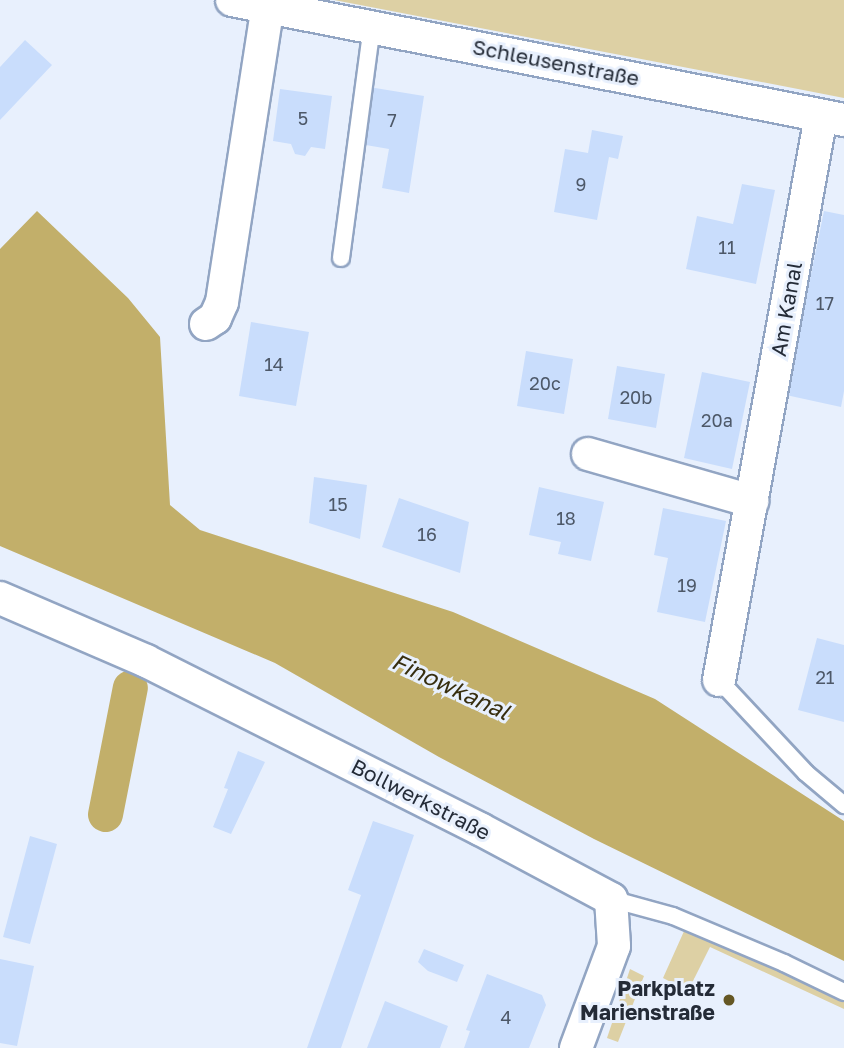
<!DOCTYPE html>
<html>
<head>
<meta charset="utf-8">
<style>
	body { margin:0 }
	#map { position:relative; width:844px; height:1048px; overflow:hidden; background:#e8f0fd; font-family:"Golos Text",sans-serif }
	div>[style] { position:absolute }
	.green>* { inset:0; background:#ddd0a4 }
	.water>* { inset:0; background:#c2af6a }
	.canal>* { height:35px; margin:-17.5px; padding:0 17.5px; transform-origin:17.5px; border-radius:17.5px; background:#c2af6a }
	.building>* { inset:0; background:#c9ddfc }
	.roads { filter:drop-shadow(2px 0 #92a5c3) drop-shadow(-2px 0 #92a5c3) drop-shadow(0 2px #92a5c3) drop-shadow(0 -2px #92a5c3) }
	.lane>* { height:16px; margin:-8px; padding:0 8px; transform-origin:8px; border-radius:8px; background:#fff }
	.street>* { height:32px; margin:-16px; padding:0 16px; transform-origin:16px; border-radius:16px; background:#fff }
	.dots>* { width:19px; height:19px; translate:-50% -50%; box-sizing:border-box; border:4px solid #e8f0fd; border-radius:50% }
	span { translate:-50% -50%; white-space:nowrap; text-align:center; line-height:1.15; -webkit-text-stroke:6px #e8f0fd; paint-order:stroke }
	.number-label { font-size:18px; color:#4d5868 }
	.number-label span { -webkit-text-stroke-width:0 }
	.street-label { font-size:21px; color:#242b37 }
	.poi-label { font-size:21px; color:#242b37; font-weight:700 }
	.right { translate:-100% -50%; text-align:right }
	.water-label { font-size:23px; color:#372e0f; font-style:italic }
</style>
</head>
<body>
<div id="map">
	<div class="green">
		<div style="clip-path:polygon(334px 0,844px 0,844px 98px,798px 89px)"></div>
		<div style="clip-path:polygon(685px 929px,770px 965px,844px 1002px,844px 1009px,710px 947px,688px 991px,663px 978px)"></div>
		<div style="clip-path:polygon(630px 969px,644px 976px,618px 1042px,607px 1038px)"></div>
	</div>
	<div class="water">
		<div style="clip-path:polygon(37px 211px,128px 298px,160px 337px,170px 505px,200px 530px,453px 612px,655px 699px,844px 821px,844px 961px,594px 839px,439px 757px,275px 663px,0 546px,0 249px)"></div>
	</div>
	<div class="canal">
		<div style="left:105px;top:814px;width:129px;rotate:-78.9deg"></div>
	</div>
	<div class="building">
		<div style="clip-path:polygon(25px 40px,52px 65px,0 120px,0 67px)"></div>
		<div style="clip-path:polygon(369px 87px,424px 96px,409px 193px,382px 188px,389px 149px,360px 144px)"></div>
		<div style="clip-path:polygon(280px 89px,332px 96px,325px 149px,311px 147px,305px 156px,295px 154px,291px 144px,273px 141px)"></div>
		<div style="clip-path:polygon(592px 130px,623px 136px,618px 159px,609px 157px,597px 220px,554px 212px,565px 149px,588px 153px)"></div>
		<div style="clip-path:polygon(742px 184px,775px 190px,756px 284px,686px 269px,697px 216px,733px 224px)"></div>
		<div style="clip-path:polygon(824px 211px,844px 215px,844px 391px,841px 407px,786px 395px)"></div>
		<div style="clip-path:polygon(251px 322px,309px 332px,296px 406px,239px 396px)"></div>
		<div style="clip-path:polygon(526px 351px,573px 359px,564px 414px,517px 406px)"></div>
		<div style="clip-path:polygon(617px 366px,665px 374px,656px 428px,608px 419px)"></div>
		<div style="clip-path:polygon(702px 372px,750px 382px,732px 469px,684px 458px)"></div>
		<div style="clip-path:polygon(314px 477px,367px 485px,360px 539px,309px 523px)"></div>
		<div style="clip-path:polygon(539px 487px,604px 502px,591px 561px,558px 554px,561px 542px,529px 535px)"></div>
		<div style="clip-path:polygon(399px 498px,469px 522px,460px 573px,382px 547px)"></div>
		<div style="clip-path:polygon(663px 508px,726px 521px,705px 622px,657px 612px,668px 558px,654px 555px)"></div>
		<div style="clip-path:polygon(817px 638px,844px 645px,844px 722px,798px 710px)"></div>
		<div style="clip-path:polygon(238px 751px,265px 762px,231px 834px,213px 827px,228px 789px,224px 788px)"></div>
		<div style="clip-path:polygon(373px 821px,414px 835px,341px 1048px,307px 1048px,361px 895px,348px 890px)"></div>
		<div style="clip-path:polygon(30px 836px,57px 844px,30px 944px,3px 937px)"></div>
		<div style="clip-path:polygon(424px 949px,464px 965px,457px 982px,428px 971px,418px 962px)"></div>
		<div style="clip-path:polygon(0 959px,34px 966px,17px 1046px,0 1043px)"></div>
		<div style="clip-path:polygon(487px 974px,542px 995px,546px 1005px,529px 1048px,464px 1048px,470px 1031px,466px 1030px)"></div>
		<div style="clip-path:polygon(385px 1001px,448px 1026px,440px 1048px,367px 1048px)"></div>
	</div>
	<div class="roads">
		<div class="lane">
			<div style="left:341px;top:258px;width:234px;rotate:-82.4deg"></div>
			<div style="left:719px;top:680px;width:127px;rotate:46.9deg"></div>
			<div style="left:806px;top:773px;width:50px;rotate:40.1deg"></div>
			<div style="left:611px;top:899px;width:64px;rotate:15.3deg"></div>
			<div style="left:673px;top:916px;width:121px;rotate:22.9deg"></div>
			<div style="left:784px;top:963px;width:67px;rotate:25.8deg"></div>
		</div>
		<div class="street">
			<div style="left:232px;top:0;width:624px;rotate:11.09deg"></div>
			<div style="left:206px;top:324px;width:11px;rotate:-34deg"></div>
			<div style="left:215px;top:318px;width:17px;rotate:-66deg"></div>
			<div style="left:222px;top:302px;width:301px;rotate:-81.2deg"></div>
			<div style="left:588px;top:454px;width:171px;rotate:16deg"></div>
			<div style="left:0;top:598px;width:159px;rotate:23.3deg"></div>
			<div style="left:146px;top:661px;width:374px;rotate:26.7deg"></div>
			<div style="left:480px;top:829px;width:149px;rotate:28.1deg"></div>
			<div style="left:611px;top:899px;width:47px;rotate:86.3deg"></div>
			<div style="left:614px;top:946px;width:109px;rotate:110.4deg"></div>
			<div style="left:719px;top:680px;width:573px;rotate:-79.75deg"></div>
		</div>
	</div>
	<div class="dots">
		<div style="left:729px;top:1000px;background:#655724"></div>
	</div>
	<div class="number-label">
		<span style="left:303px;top:118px">5</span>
		<span style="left:392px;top:120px">7</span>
		<span style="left:581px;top:184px">9</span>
		<span style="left:727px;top:247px">11</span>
		<span style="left:825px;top:303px">17</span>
		<span style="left:274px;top:364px">14</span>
		<span style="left:545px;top:383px">20c</span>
		<span style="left:636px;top:397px">20b</span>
		<span style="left:717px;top:420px">20a</span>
		<span style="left:338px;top:504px">15</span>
		<span style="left:566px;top:518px">18</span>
		<span style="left:427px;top:534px">16</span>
		<span style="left:687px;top:585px">19</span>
		<span style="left:825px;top:677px">21</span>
		<span style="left:506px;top:1017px">4</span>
	</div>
	<div class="street-label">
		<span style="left:556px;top:62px;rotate:11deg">Schleusenstraße</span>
		<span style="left:786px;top:309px;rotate:-80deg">Am Kanal</span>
		<span style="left:421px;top:799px;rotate:27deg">Bollwerkstraße</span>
	</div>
	<div class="poi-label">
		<span class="right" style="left:715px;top:1000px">Parkplatz<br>Marienstraße</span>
	</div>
	<div class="water-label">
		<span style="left:451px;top:686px;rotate:25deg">Finowkanal</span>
	</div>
</div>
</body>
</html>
